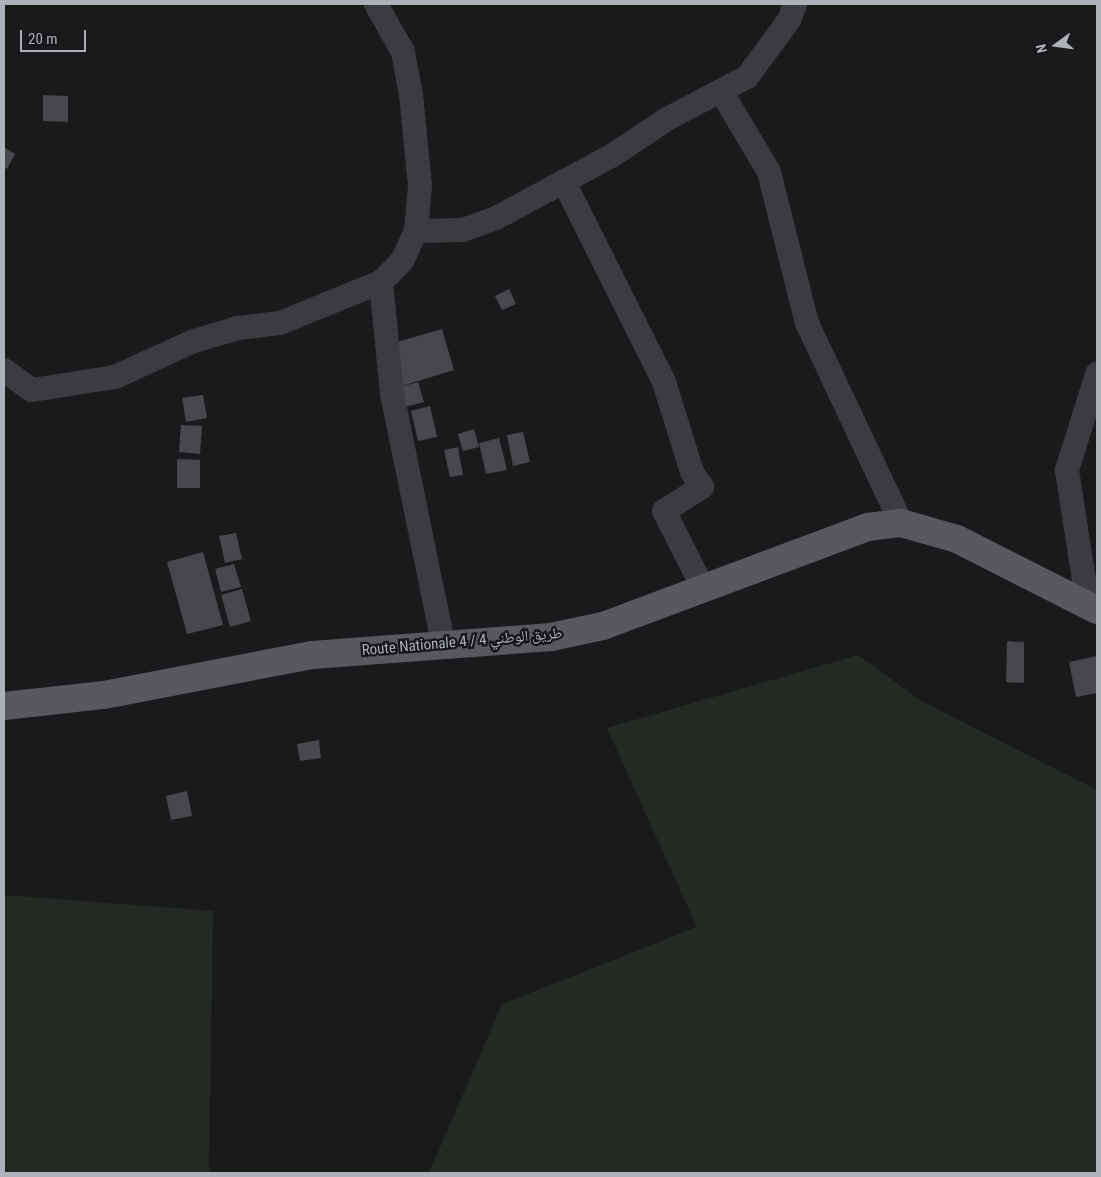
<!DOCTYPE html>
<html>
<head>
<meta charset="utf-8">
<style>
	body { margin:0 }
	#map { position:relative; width:1101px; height:1177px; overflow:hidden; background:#1a1a1c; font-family:"Roboto Condensed","Noto Naskh Arabic",sans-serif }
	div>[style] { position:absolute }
	.green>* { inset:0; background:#222a23 }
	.building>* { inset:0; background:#47474c }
	.minor>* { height:24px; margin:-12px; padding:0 12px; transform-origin:12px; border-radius:12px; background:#3b3c40 }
	.major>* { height:28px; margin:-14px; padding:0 14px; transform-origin:14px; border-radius:14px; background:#57595f }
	span { translate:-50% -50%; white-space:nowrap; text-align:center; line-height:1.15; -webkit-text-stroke:4.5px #151517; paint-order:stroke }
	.street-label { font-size:15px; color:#adb1ba }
	.frame { position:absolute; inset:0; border:5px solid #adb1ba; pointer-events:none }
	.north { position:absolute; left:1031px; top:20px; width:50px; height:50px; -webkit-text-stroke:4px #151517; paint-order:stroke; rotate:256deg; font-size:14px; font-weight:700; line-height:20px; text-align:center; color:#adb1ba }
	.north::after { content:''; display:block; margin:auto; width:18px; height:22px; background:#adb1ba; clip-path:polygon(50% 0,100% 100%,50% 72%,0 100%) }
	.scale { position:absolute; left:20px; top:30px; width:66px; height:22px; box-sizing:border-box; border:2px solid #adb1ba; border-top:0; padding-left:6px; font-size:15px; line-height:18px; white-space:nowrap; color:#adb1ba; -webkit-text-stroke:4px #151517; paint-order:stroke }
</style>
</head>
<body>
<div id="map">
	<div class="green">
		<div style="clip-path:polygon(858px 655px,923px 702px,1097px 790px,1097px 1173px,429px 1173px,502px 1004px,697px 927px,607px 728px)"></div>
		<div style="clip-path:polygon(4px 895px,213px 911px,209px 1173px,4px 1173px)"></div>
	</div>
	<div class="building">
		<div style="clip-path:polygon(43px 95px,68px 96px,68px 122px,43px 121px)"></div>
		<div style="clip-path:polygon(4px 147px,15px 154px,7px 169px,4px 167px)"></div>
		<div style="clip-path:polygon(509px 289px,516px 304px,502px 310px,495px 296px)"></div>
		<div style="clip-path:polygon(442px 329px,454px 370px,402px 386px,390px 344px)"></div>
		<div style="clip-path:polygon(418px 382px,424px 402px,405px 407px,400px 387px)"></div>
		<div style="clip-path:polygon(203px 395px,207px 418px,186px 422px,182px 398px)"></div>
		<div style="clip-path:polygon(430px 406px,437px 437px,418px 441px,411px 411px)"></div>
		<div style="clip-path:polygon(181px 425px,202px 426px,200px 454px,179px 452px)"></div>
		<div style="clip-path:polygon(474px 429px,479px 447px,463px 451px,458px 434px)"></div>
		<div style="clip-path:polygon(523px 432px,530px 462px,513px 466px,507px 435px)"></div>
		<div style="clip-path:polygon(499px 438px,507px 470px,486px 474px,479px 443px)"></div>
		<div style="clip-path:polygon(458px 447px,463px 475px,450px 477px,444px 450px)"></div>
		<div style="clip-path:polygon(177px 459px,200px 460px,200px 488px,177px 488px)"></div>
		<div style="clip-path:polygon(236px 533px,242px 559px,225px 563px,219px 536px)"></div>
		<div style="clip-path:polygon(203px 552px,223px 625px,187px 634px,167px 562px)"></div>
		<div style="clip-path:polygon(234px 564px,241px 587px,221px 592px,215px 569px)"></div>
		<div style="clip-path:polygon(242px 589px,251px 621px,230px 627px,221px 595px)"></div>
		<div style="clip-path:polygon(1007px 641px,1024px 642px,1024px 683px,1006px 682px)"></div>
		<div style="clip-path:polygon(1097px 656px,1097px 693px,1076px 697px,1069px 662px)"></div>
		<div style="clip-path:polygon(319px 740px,321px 758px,300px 761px,297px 744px)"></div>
		<div style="clip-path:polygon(187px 791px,192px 816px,171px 820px,166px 796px)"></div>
	</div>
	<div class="minor">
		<div style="left:721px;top:91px;width:94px;rotate:59.3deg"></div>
		<div style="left:769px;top:172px;width:156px;rotate:75.9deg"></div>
		<div style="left:807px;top:323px;width:221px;rotate:64.8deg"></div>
		<div style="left:564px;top:182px;width:224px;rotate:63.4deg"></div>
		<div style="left:664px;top:382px;width:94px;rotate:72.7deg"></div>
		<div style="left:692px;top:472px;width:18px;rotate:56deg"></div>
		<div style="left:702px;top:487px;width:45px;rotate:147.7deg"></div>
		<div style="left:664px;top:511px;width:86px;rotate:63.1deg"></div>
		<div style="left:416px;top:231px;width:47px;rotate:-1.2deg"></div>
		<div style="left:463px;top:230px;width:35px;rotate:-20deg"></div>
		<div style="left:496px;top:218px;width:133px;rotate:-28.3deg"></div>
		<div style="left:613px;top:155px;width:65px;rotate:-33.7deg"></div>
		<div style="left:667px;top:119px;width:90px;rotate:-27.7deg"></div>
		<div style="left:747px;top:77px;width:71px;rotate:-53.6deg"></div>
		<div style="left:789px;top:20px;width:17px;rotate:-69deg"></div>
		<div style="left:381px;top:282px;width:113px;rotate:84.4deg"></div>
		<div style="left:392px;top:394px;width:254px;rotate:78.4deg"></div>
		<div style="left:4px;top:370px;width:34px;rotate:36deg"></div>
		<div style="left:32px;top:390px;width:84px;rotate:-8.9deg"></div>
		<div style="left:115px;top:377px;width:87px;rotate:-24.5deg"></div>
		<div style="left:194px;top:341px;width:46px;rotate:-16.5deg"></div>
		<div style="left:238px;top:328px;width:42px;rotate:-6.8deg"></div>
		<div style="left:280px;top:323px;width:109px;rotate:-22.1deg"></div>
		<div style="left:381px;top:282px;width:30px;rotate:-45deg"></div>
		<div style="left:402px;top:261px;width:33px;rotate:-65deg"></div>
		<div style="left:416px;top:231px;width:45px;rotate:-84.9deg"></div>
		<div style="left:420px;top:186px;width:91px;rotate:-95.6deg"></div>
		<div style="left:411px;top:95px;width:44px;rotate:-100.5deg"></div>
		<div style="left:403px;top:52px;width:55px;rotate:-119.4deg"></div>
		<div style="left:1088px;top:606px;width:138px;rotate:-98.8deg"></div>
		<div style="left:1067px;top:470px;width:101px;rotate:-72.6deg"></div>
	</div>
	<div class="major">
		<div style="left:4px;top:706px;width:101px;rotate:-6.3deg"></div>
		<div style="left:104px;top:695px;width:212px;rotate:-10.9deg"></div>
		<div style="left:312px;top:655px;width:240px;rotate:-4.3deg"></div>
		<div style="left:551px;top:637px;width:53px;rotate:-11.9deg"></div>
		<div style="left:603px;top:626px;width:283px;rotate:-20.5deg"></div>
		<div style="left:868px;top:527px;width:33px;rotate:-7deg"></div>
		<div style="left:901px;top:523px;width:58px;rotate:15.9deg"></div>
		<div style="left:957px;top:539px;width:157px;rotate:26.9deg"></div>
	</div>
	<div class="street-label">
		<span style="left:462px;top:642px;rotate:-5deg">Route Nationale 4 / طريق الوطني 4</span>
	</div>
	<div class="frame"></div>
	<div class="north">N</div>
	<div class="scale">20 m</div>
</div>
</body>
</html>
